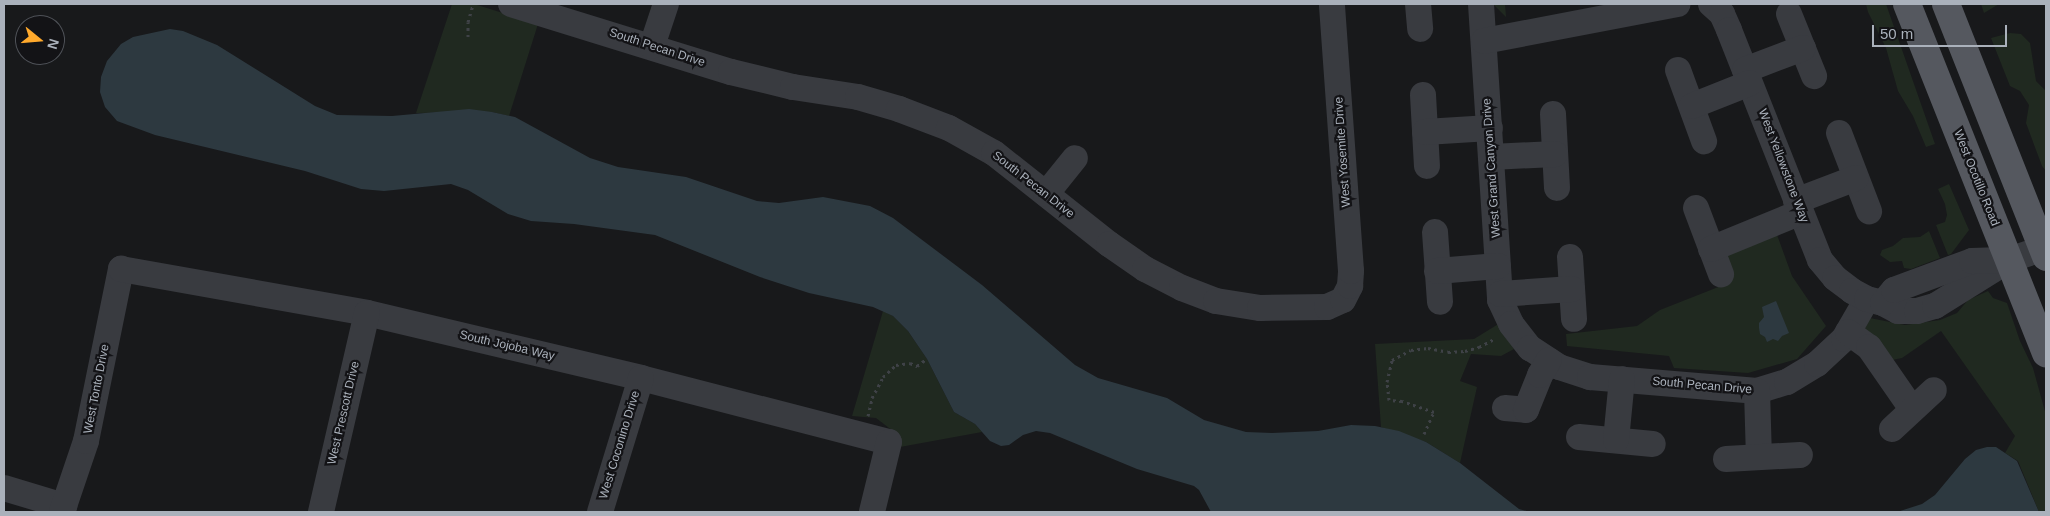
<!DOCTYPE html>
<html>
<head>
<meta charset="utf-8">
<style>
	body { margin:0 }
	#map { position:relative; width:2050px; height:516px; overflow:hidden; background:#18191b; font-family:Arial,sans-serif }
	div>[style] { position:absolute }
	.green>* { inset:0; background:#202920 }
	.water>* { inset:0; background:#2d3940 }
	.path>* { height:3px; margin-top:-1.5px; transform-origin:0; background:repeating-linear-gradient(90deg,#3f4247 0 2.5px,transparent 0 6.5px) }
	.minor>* { height:26px; margin:-13px; padding:0 13px; transform-origin:13px; border-radius:13px; background:#393b40 }
	.major>* { height:28px; margin:-14px; padding:0 14px; transform-origin:14px; border-radius:14px; background:#55585f }
	span { translate:-50% -50%; white-space:nowrap; text-align:center; line-height:1.15; -webkit-text-stroke:4.5px #131316; paint-order:stroke }
	.street-label { font-size:12px; color:#aab1bb }
	.frame { position:absolute; inset:0; border:5px solid #aab1bb; pointer-events:none }
	.north { position:absolute; left:15px; top:15px; width:50px; height:50px; box-sizing:border-box; background:#131316; border:1px solid #4f5258; border-radius:50%; rotate:107deg; font-size:14px; font-weight:700; line-height:20px; text-align:center; color:#aab1bb }
	.north::after { content:''; display:block; margin:auto; width:18px; height:22px; background:#ffa92c; clip-path:polygon(50% 0,100% 100%,50% 72%,0 100%) }
	.scale { position:absolute; left:1872px; top:25px; width:135px; height:22px; box-sizing:border-box; border:2px solid #aab1bb; border-top:0; padding-left:6px; font-size:15px; line-height:18px; white-space:nowrap; color:#aab1bb; -webkit-text-stroke:4px #131316; paint-order:stroke }
</style>
</head>
<body>
<div id="map">
	<div class="green">
		<div style="clip-path:polygon(452px 4px,474px 4px,538px 24px,509px 116px,492px 112px,416px 113px)"></div>
		<div style="clip-path:polygon(1493px 4px,1505px 4px,1506px 17px)"></div>
		<div style="clip-path:polygon(1866px 4px,1886px 4px,1935px 144px,1926px 147px,1913px 116px,1898px 91px,1886px 48px,1868px 12px)"></div>
		<div style="clip-path:polygon(1981px 4px,1999px 4px,1984px 13px)"></div>
		<div style="clip-path:polygon(2010px 33px,2021px 34px,2030px 43px,2036px 81px,2046px 91px,2046px 171px,2042px 166px,2026px 123px,2029px 105px,2020px 91px,2010px 86px,1991px 38px)"></div>
		<div style="clip-path:polygon(1949px 184px,1969px 230px,1951px 254px,1948px 255px,1936px 225px,1945px 222px,1947px 215px,1945px 204px,1938px 189px)"></div>
		<div style="clip-path:polygon(1929px 231px,1940px 258px,1911px 269px,1904px 268px,1902px 261px,1890px 262px,1880px 255px,1882px 250px,1893px 246px,1903px 238px,1920px 237px)"></div>
		<div style="clip-path:polygon(1776px 232px,1792px 276px,1826px 326px,1797px 359px,1748px 373px,1674px 368px,1669px 356px,1567px 346px,1566px 334px,1637px 326px,1660px 310px,1731px 282px,1727px 252px)"></div>
		<div style="clip-path:polygon(1988px 291px,1993px 298px,2007px 303px,2020px 341px,2033px 368px,2046px 415px,2046px 512px,2039px 512px,2018px 461px,2005px 453px,2015px 436px,1941px 331px,1902px 358px,1887px 361px,1859px 329px,1870px 318px,1905px 325px,1940px 320px,1957px 313px,1968px 300px)"></div>
		<div style="clip-path:polygon(883px 311px,893px 316px,908px 331px,927px 359px,954px 412px,975px 424px,982px 432px,900px 447px,893px 431px,876px 418px,852px 416px)"></div>
		<div style="clip-path:polygon(1500px 323px,1514px 349px,1501px 356px,1471px 354px,1460px 381px,1477px 387px,1460px 463px,1426px 442px,1381px 427px,1375px 344px,1474px 339px)"></div>
	</div>
	<div class="water">
		<div style="clip-path:polygon(170px 29px,183px 31px,217px 45px,315px 106px,337px 115px,392px 116px,469px 109px,492px 112px,515px 117px,590px 158px,618px 167px,686px 177px,757px 201px,779px 203px,823px 197px,870px 206px,893px 218px,982px 285px,1075px 365px,1098px 378px,1167px 398px,1204px 420px,1246px 432px,1272px 433px,1318px 431px,1351px 425px,1375px 426px,1399px 431px,1426px 442px,1460px 463px,1519px 509px,1530px 512px,1211px 512px,1199px 490px,1194px 486px,1137px 469px,1050px 433px,1036px 431px,1023px 435px,1009px 445px,1001px 446px,990px 441px,975px 424px,954px 412px,927px 359px,908px 331px,893px 316px,873px 307px,809px 293px,760px 277px,655px 235px,574px 224px,531px 221px,508px 214px,468px 190px,451px 184px,384px 191px,361px 189px,305px 171px,155px 135px,117px 121px,105px 107px,100px 92px,101px 77px,107px 61px,121px 44px,133px 37px)"></div>
		<div style="clip-path:polygon(1776px 301px,1789px 333px,1782px 336px,1778px 341px,1773px 339px,1767px 342px,1765px 337px,1760px 334px,1759px 328px,1759px 323px,1764px 317px,1762px 307px)"></div>
		<div style="clip-path:polygon(1987px 447px,1996px 447px,2017px 461px,2039px 512px,1897px 512px,1922px 504px,1935px 495px,1965px 459px,1976px 450px)"></div>
	</div>
	<div class="path">
		<div style="left:468px;top:37px;width:15px;rotate:-90deg"></div>
		<div style="left:468px;top:22px;width:18px;rotate:-74deg"></div>
		<div style="left:868px;top:416px;width:18px;rotate:-77deg"></div>
		<div style="left:872px;top:398px;width:24px;rotate:-62deg"></div>
		<div style="left:883px;top:377px;width:18px;rotate:-43deg"></div>
		<div style="left:896px;top:365px;width:14px;rotate:-8deg"></div>
		<div style="left:910px;top:363px;width:8px;rotate:23deg"></div>
		<div style="left:917px;top:366px;width:10px;rotate:-37deg"></div>
		<div style="left:1424px;top:434px;width:24px;rotate:-66deg"></div>
		<div style="left:1434px;top:412px;width:34px;rotate:-161deg"></div>
		<div style="left:1402px;top:401px;width:13px;rotate:-176deg"></div>
		<div style="left:1389px;top:400px;width:18px;rotate:-96deg"></div>
		<div style="left:1387px;top:382px;width:23px;rotate:-77deg"></div>
		<div style="left:1392px;top:360px;width:21px;rotate:-28deg"></div>
		<div style="left:1411px;top:350px;width:17px;rotate:-7deg"></div>
		<div style="left:1428px;top:348px;width:20px;rotate:11deg"></div>
		<div style="left:1448px;top:352px;width:17px;rotate:-3deg"></div>
		<div style="left:1465px;top:351px;width:15px;rotate:-16deg"></div>
		<div style="left:1479px;top:347px;width:19px;rotate:-28deg"></div>
	</div>
	<div class="minor">
		<div style="left:511px;top:4px;width:230px;rotate:17.2deg"></div>
		<div style="left:731px;top:72px;width:64px;rotate:13.6deg"></div>
		<div style="left:793px;top:87px;width:66px;rotate:8.7deg"></div>
		<div style="left:858px;top:97px;width:43px;rotate:16.3deg"></div>
		<div style="left:899px;top:109px;width:53px;rotate:20.8deg"></div>
		<div style="left:949px;top:128px;width:51px;rotate:29.1deg"></div>
		<div style="left:994px;top:153px;width:147px;rotate:38.4deg"></div>
		<div style="left:1109px;top:244px;width:44px;rotate:34.8deg"></div>
		<div style="left:1145px;top:269px;width:42px;rotate:27.2deg"></div>
		<div style="left:1182px;top:288px;width:36px;rotate:21deg"></div>
		<div style="left:1216px;top:301px;width:45px;rotate:9deg"></div>
		<div style="left:1260px;top:308px;width:67px;rotate:-0.9deg"></div>
		<div style="left:1327px;top:307px;width:17px;rotate:-24deg"></div>
		<div style="left:1343px;top:300px;width:16px;rotate:-63deg"></div>
		<div style="left:1350px;top:286px;width:15px;rotate:-86deg"></div>
		<div style="left:1351px;top:271px;width:268px;rotate:-94.1deg"></div>
		<div style="left:1418px;top:4px;width:25px;rotate:85deg"></div>
		<div style="left:1481px;top:4px;width:297px;rotate:86.3deg"></div>
		<div style="left:1500px;top:300px;width:26px;rotate:65deg"></div>
		<div style="left:1511px;top:324px;width:31px;rotate:52deg"></div>
		<div style="left:1530px;top:348px;width:35px;rotate:33deg"></div>
		<div style="left:1559px;top:367px;width:33px;rotate:18deg"></div>
		<div style="left:1590px;top:377px;width:168px;rotate:4.8deg"></div>
		<div style="left:1757px;top:391px;width:31px;rotate:-17deg"></div>
		<div style="left:1787px;top:382px;width:35px;rotate:-31deg"></div>
		<div style="left:1817px;top:364px;width:37px;rotate:-43deg"></div>
		<div style="left:1844px;top:339px;width:46px;rotate:-60.1deg"></div>
		<div style="left:1711px;top:4px;width:15px;rotate:42deg"></div>
		<div style="left:1722px;top:14px;width:17px;rotate:66deg"></div>
		<div style="left:1729px;top:30px;width:247px;rotate:68.4deg"></div>
		<div style="left:1820px;top:260px;width:23px;rotate:50deg"></div>
		<div style="left:1835px;top:278px;width:21px;rotate:37deg"></div>
		<div style="left:1852px;top:291px;width:17px;rotate:28deg"></div>
		<div style="left:1867px;top:299px;width:16px;rotate:14deg"></div>
		<div style="left:1883px;top:303px;width:17px;rotate:28deg"></div>
		<div style="left:1898px;top:311px;width:19px"></div>
		<div style="left:1917px;top:311px;width:19px;rotate:-16deg"></div>
		<div style="left:1935px;top:306px;width:87px;rotate:-31.9deg"></div>
		<div style="left:2009px;top:260px;width:36px;rotate:-19deg"></div>
		<div style="left:1789px;top:14px;width:67px;rotate:68deg"></div>
		<div style="left:1484px;top:41px;width:197px;rotate:-10.8deg"></div>
		<div style="left:652px;top:46px;width:44px;rotate:-71.6deg"></div>
		<div style="left:1678px;top:70px;width:76px;rotate:69.9deg"></div>
		<div style="left:1745px;top:70px;width:62px;rotate:-20.8deg"></div>
		<div style="left:1423px;top:95px;width:71px;rotate:86.8deg"></div>
		<div style="left:1692px;top:106px;width:62px;rotate:-21.6deg"></div>
		<div style="left:1553px;top:114px;width:74px;rotate:86.9deg"></div>
		<div style="left:1425px;top:132px;width:65px;rotate:-3.5deg"></div>
		<div style="left:1839px;top:133px;width:84px;rotate:69deg"></div>
		<div style="left:1491px;top:157px;width:64px;rotate:-2.7deg"></div>
		<div style="left:1046px;top:194px;width:46px;rotate:-51.1deg"></div>
		<div style="left:1796px;top:201px;width:64px;rotate:-21deg"></div>
		<div style="left:1696px;top:208px;width:71px;rotate:69.3deg"></div>
		<div style="left:1435px;top:232px;width:70px;rotate:85.9deg"></div>
		<div style="left:1711px;top:249px;width:97px;rotate:-22.3deg"></div>
		<div style="left:1570px;top:257px;width:62px;rotate:86.3deg"></div>
		<div style="left:1437px;top:271px;width:61px;rotate:-4.7deg"></div>
		<div style="left:1500px;top:294px;width:72px;rotate:-4deg"></div>
		<div style="left:1883px;top:303px;width:17px;rotate:-50deg"></div>
		<div style="left:1894px;top:290px;width:83px;rotate:-20.4deg"></div>
		<div style="left:1972px;top:261px;width:37px;rotate:-2deg"></div>
		<div style="left:1848px;top:332px;width:26px;rotate:36deg"></div>
		<div style="left:1869px;top:347px;width:75px;rotate:55.3deg"></div>
		<div style="left:1757px;top:391px;width:66px;rotate:88.3deg"></div>
		<div style="left:1505px;top:408px;width:21px;rotate:5deg"></div>
		<div style="left:1526px;top:410px;width:38px;rotate:-68deg"></div>
		<div style="left:1540px;top:375px;width:17px;rotate:-59deg"></div>
		<div style="left:1892px;top:429px;width:57px;rotate:-42.9deg"></div>
		<div style="left:1579px;top:437px;width:74px;rotate:5.4deg"></div>
		<div style="left:1616px;top:440px;width:61px;rotate:-84.4deg"></div>
		<div style="left:1726px;top:459px;width:74px;rotate:-3.1deg"></div>
		<div style="left:4px;top:488px;width:63px;rotate:16.7deg"></div>
		<div style="left:62px;top:512px;width:75px;rotate:-71.3deg"></div>
		<div style="left:86px;top:441px;width:176px;rotate:-78.5deg"></div>
		<div style="left:121px;top:269px;width:250px;rotate:10.1deg"></div>
		<div style="left:367px;top:313px;width:282px;rotate:13.3deg"></div>
		<div style="left:641px;top:378px;width:256px;rotate:14.5deg"></div>
		<div style="left:889px;top:442px;width:72px;rotate:103.7deg"></div>
		<div style="left:321px;top:512px;width:204px;rotate:-77deg"></div>
		<div style="left:600px;top:512px;width:140px;rotate:-73deg"></div>
	</div>
	<div class="major">
		<div style="left:1907px;top:4px;width:376px;rotate:68.3deg"></div>
		<div style="left:1946px;top:4px;width:272px;rotate:68.4deg"></div>
	</div>
	<div class="street-label">
		<span style="left:657px;top:48px;rotate:18deg">South Pecan Drive</span>
		<span style="left:1343px;top:152px;rotate:-94deg">West Yosemite Drive</span>
		<span style="left:1783px;top:166px;rotate:69deg">West Yellowstone Way</span>
		<span style="left:1492px;top:168px;rotate:-94deg">West Grand Canyon Drive</span>
		<span style="left:1976px;top:178px;rotate:68deg">West Ocotillo Road</span>
		<span style="left:1033px;top:185px;rotate:38deg">South Pecan Drive</span>
		<span style="left:507px;top:346px;rotate:13deg">South Jojoba Way</span>
		<span style="left:1702px;top:386px;rotate:5deg">South Pecan Drive</span>
		<span style="left:97px;top:389px;rotate:-79deg">West Tonto Drive</span>
		<span style="left:344px;top:413px;rotate:-77deg">West Prescott Drive</span>
		<span style="left:620px;top:445px;rotate:-73deg">West Coconino Drive</span>
	</div>
	<div class="frame"></div>
	<div class="north">N</div>
	<div class="scale">50 m</div>
</div>
</body>
</html>
